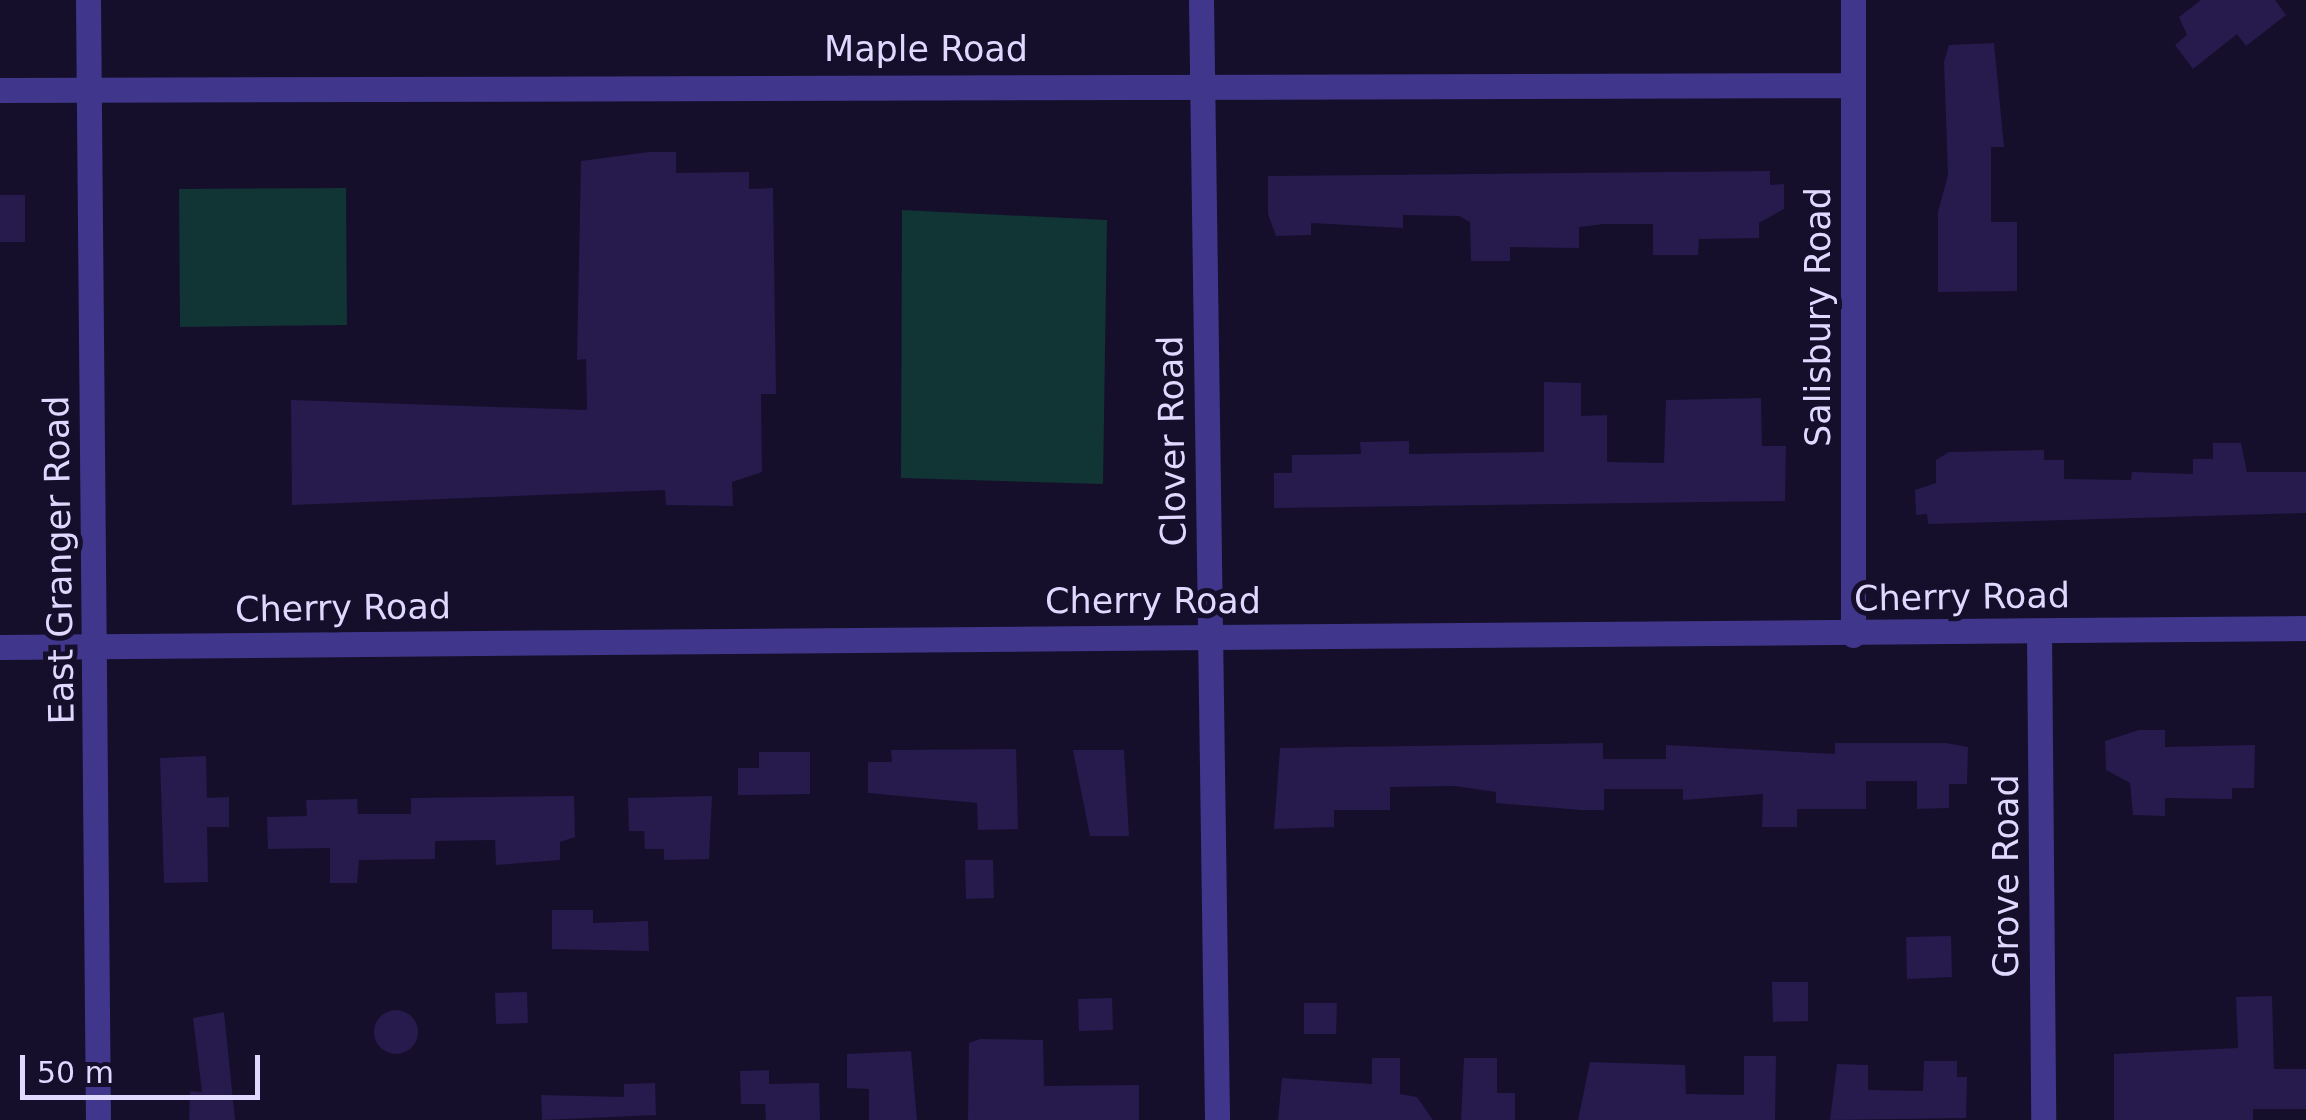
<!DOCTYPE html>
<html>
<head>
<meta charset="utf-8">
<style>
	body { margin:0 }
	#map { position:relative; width:2306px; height:1120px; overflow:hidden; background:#150f2b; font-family:"DejaVu Sans",sans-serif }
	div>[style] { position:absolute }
	.green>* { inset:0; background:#113435 }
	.building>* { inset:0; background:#271a4d }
	.round { border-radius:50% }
	.street>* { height:25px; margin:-12.5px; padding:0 12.5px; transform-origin:12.5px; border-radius:12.5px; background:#40378c }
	span { translate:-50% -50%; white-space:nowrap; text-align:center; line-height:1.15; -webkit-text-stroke:10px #150f2b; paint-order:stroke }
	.street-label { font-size:35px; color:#dfd9ff }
	.scale { position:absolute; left:20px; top:1055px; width:240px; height:45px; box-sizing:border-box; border:5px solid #dfd9ff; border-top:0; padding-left:12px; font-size:30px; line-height:35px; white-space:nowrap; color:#dfd9ff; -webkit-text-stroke:8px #150f2b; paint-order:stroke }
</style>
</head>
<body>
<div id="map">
	<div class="green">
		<div style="clip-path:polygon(346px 188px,347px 325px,180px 327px,179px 189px)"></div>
		<div style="clip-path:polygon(902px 210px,1107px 220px,1103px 484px,901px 478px)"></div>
	</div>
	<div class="building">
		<div style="clip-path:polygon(2201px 0,2275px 0,2286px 15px,2246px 46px,2237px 34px,2193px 69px,2175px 45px,2187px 35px,2179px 17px)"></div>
		<div style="clip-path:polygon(1994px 43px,2004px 147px,1991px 147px,1991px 222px,2017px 222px,2017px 291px,1938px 292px,1938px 212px,1948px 175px,1944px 62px,1949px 45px)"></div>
		<div style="clip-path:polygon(649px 152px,676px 152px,676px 173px,749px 172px,749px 189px,773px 188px,776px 394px,761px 394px,762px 472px,732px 482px,733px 506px,666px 505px,665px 490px,292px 505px,291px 400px,587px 410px,586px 359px,577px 360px,581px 161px)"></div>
		<div style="clip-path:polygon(1770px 171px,1770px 185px,1784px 184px,1784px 209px,1759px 223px,1759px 238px,1699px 239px,1698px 255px,1653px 255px,1653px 224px,1604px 224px,1579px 227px,1579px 248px,1510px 247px,1510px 261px,1471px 261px,1470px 222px,1459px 216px,1403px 215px,1403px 228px,1311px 223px,1311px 235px,1276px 236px,1268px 214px,1268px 176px)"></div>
		<div style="clip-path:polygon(0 195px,25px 195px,25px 242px,0 242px)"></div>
		<div style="clip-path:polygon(1544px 382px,1581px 383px,1581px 416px,1607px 415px,1607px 462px,1664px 463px,1666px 400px,1761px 398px,1762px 446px,1786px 446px,1785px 501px,1274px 508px,1274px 473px,1292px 473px,1292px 455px,1361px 454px,1360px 442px,1409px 441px,1409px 454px,1544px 452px)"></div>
		<div style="clip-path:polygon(2213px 443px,2241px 443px,2247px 472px,2306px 472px,2306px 513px,1928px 524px,1927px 514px,1916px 515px,1915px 490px,1936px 483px,1936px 460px,1949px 452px,2044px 450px,2044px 460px,2064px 460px,2064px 479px,2131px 480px,2132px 472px,2193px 474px,2193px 459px,2213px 459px)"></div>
		<div style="clip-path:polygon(2139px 730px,2165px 730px,2165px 747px,2255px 745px,2254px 788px,2232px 788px,2232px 799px,2165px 798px,2165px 816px,2133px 815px,2130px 783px,2106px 770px,2105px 741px)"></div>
		<div style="clip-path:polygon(1603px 743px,1603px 759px,1666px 759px,1666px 745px,1835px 754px,1835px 743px,1946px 743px,1968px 747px,1967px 784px,1949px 784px,1949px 808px,1917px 809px,1917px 781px,1866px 781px,1866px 809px,1797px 809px,1797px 827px,1762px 827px,1763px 794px,1683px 800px,1683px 789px,1604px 789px,1604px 810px,1581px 810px,1496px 803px,1496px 792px,1455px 786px,1390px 787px,1390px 810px,1334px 810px,1334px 827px,1274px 829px,1280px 748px)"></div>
		<div style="clip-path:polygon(1016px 749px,1018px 829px,978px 830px,977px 803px,868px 793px,868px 762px,892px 762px,891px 750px)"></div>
		<div style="clip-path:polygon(1073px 750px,1124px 750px,1129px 836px,1090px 836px)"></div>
		<div style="clip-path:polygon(759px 752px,810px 752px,810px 794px,738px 795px,738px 768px,759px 768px)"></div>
		<div style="clip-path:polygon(206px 756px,207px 798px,229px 797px,229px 827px,207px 827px,208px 882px,164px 883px,160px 758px)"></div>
		<div style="clip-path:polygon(574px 796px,575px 837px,560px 842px,560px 860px,496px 865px,495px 840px,435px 841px,435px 859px,359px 860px,357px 883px,330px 883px,330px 848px,268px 849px,267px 817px,307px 816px,306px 800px,357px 799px,358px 814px,411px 814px,411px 798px)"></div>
		<div style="clip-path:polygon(712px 796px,709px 859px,664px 860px,664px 849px,645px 849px,644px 831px,629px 831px,628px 798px)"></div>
		<div style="clip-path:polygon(965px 860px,993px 860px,994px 898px,966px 899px)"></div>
		<div style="clip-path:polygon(552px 910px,593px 910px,593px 923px,648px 921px,649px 951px,552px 949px)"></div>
		<div style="clip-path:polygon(1951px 936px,1952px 977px,1907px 979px,1906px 937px)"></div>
		<div style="clip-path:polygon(1772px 982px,1808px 982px,1808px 1021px,1773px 1022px)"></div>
		<div style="clip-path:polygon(527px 992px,528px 1023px,496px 1024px,495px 993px)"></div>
		<div style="clip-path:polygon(2272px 996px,2274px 1069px,2306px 1069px,2306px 1109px,2253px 1109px,2253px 1120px,2114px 1120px,2114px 1054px,2238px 1048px,2236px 997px)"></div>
		<div style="clip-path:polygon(1112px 998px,1113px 1030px,1079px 1031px,1078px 999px)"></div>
		<div style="clip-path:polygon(1304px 1003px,1337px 1003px,1336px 1034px,1304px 1034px)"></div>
		<div class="round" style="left:374px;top:1010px;width:44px;height:44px"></div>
		<div style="clip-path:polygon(224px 1012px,235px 1120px,189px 1120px,190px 1091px,202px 1092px,193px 1018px)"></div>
		<div style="clip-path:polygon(980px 1039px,1043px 1040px,1044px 1086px,1139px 1085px,1139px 1120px,968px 1120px,969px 1043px)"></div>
		<div style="clip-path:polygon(911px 1051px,917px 1120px,869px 1120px,869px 1089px,847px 1088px,847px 1054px)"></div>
		<div style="clip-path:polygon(1744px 1056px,1776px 1056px,1775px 1120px,1578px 1120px,1590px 1062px,1685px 1065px,1686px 1094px,1744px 1095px)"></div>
		<div style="clip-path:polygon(1372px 1058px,1400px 1058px,1400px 1094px,1417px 1097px,1433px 1120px,1278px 1120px,1282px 1078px,1372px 1084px)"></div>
		<div style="clip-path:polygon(1464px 1058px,1497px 1058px,1497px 1093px,1515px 1093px,1515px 1120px,1461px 1120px)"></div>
		<div style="clip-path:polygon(1924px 1061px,1957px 1061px,1957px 1077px,1967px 1077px,1966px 1118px,1830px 1120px,1837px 1064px,1868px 1065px,1868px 1090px,1923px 1091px)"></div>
		<div style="clip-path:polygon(769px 1070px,769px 1084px,819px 1083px,820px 1120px,766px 1120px,765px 1104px,741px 1104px,740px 1071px)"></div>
		<div style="clip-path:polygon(655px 1083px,656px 1115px,542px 1120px,541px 1095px,624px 1097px,624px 1084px)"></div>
	</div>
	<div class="street">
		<div style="left:88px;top:0;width:1120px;rotate:89.49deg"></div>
		<div style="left:1201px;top:0;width:1120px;rotate:89.18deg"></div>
		<div style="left:1853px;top:0;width:635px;rotate:90deg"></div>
		<div style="left:0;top:90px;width:1853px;rotate:-0.15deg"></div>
		<div style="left:2039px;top:631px;width:489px;rotate:89.5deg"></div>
		<div style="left:0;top:647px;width:2306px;rotate:-0.47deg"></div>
	</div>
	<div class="street-label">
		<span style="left:926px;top:49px">Maple Road</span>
		<span style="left:1818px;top:317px;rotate:-90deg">Salisbury Road</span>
		<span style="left:1172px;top:441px;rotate:-91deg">Clover Road</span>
		<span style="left:59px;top:560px;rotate:-91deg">East Granger Road</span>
		<span style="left:1962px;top:597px;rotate:-1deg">Cherry Road</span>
		<span style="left:1153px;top:601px">Cherry Road</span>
		<span style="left:343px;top:608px;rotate:-1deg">Cherry Road</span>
		<span style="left:2006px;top:876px;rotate:-90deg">Grove Road</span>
	</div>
	<div class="scale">50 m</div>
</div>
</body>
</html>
